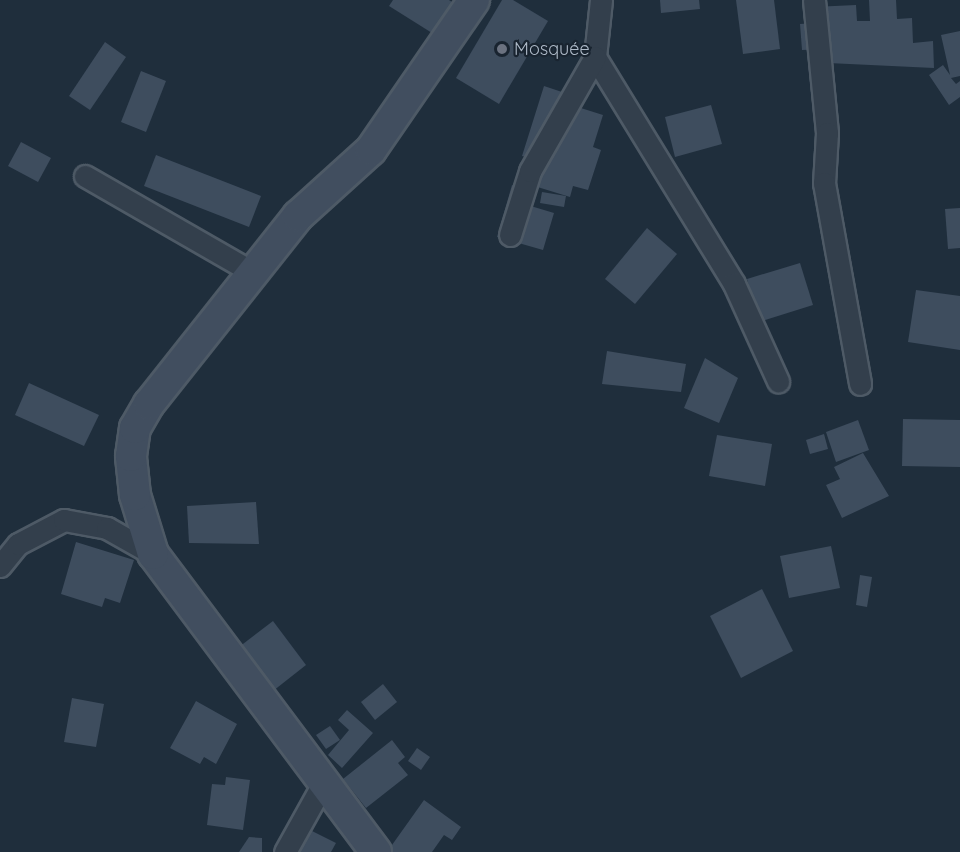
<!DOCTYPE html>
<html>
<head>
<meta charset="utf-8">
<style>
	body { margin:0 }
	#map { position:relative; width:960px; height:852px; overflow:hidden; background:#1f2e3c; font-family:Quicksand,sans-serif }
	div>[style] { position:absolute }
	.building>* { inset:0; background:#3e4d5e }
	.roads { filter:drop-shadow(2px 0 #4e5a66) drop-shadow(-2px 0 #4e5a66) drop-shadow(0 2px #4e5a66) drop-shadow(0 -2px #4e5a66) }
	.street>* { height:21px; margin:-10.5px; padding:0 10.5px; transform-origin:10.5px; border-radius:10.5px; background:#333f4c }
	.secondary>* { height:30px; margin:-15px; padding:0 15px; transform-origin:15px; border-radius:15px; background:#414e5f }
	.dots>* { width:16px; height:16px; translate:-50% -50%; box-sizing:border-box; border:3px solid #192430; border-radius:50% }
	span { translate:-50% -50%; white-space:nowrap; text-align:center; line-height:1.15; -webkit-text-stroke:4.5px #192430; paint-order:stroke }
	.poi-label { font-size:18px; color:#aebac8 }
	.left { translate:0 -50%; text-align:left }
</style>
</head>
<body>
<div id="map">
	<div class="building">
		<div style="clip-path:polygon(393px 0,449px 0,459px 7px,440px 38px,389px 6px)"></div>
		<div style="clip-path:polygon(502px 0,513px 0,548px 21px,499px 104px,456px 78px)"></div>
		<div style="clip-path:polygon(660px 0,699px 0,700px 9px,661px 13px)"></div>
		<div style="clip-path:polygon(736px 0,774px 0,780px 49px,743px 54px)"></div>
		<div style="clip-path:polygon(869px 0,896px 0,897px 19px,912px 18px,913px 43px,933px 41px,934px 68px,828px 63px,827px 49px,802px 50px,800px 24px,814px 23px,813px 7px,856px 5px,857px 21px,870px 21px)"></div>
		<div style="clip-path:polygon(960px 31px,960px 76px,951px 78px,956px 84px,960px 81px,960px 97px,949px 105px,929px 75px,943px 65px,950px 75px,941px 35px)"></div>
		<div style="clip-path:polygon(105px 42px,126px 57px,90px 110px,69px 96px)"></div>
		<div style="clip-path:polygon(141px 71px,166px 81px,146px 132px,121px 122px)"></div>
		<div style="clip-path:polygon(544px 86px,568px 94px,565px 103px,603px 115px,593px 147px,601px 150px,588px 190px,573px 186px,570px 197px,531px 185px,539px 161px,522px 156px)"></div>
		<div style="clip-path:polygon(711px 105px,722px 144px,675px 157px,665px 117px)"></div>
		<div style="clip-path:polygon(21px 142px,51px 158px,38px 182px,8px 166px)"></div>
		<div style="clip-path:polygon(156px 155px,261px 196px,249px 227px,144px 186px)"></div>
		<div style="clip-path:polygon(512px 185px,528px 190px,524px 204px,554px 213px,543px 250px,497px 237px)"></div>
		<div style="clip-path:polygon(542px 192px,566px 196px,564px 207px,540px 203px)"></div>
		<div style="clip-path:polygon(960px 208px,960px 248px,948px 249px,945px 209px)"></div>
		<div style="clip-path:polygon(647px 228px,677px 254px,635px 304px,605px 279px)"></div>
		<div style="clip-path:polygon(800px 263px,813px 305px,759px 322px,747px 279px)"></div>
		<div style="clip-path:polygon(916px 290px,960px 296px,960px 350px,908px 342px)"></div>
		<div style="clip-path:polygon(607px 351px,686px 364px,681px 392px,602px 384px)"></div>
		<div style="clip-path:polygon(705px 358px,738px 378px,719px 423px,684px 408px)"></div>
		<div style="clip-path:polygon(29px 383px,99px 415px,84px 446px,15px 415px)"></div>
		<div style="clip-path:polygon(903px 419px,960px 420px,960px 467px,902px 466px)"></div>
		<div style="clip-path:polygon(858px 420px,869px 450px,836px 462px,826px 432px)"></div>
		<div style="clip-path:polygon(824px 434px,828px 449px,810px 454px,806px 440px)"></div>
		<div style="clip-path:polygon(717px 435px,772px 444px,765px 486px,709px 476px)"></div>
		<div style="clip-path:polygon(863px 453px,889px 496px,842px 518px,826px 485px,840px 479px,834px 467px)"></div>
		<div style="clip-path:polygon(256px 502px,259px 544px,189px 543px,187px 506px)"></div>
		<div style="clip-path:polygon(76px 542px,134px 560px,120px 603px,105px 598px,102px 607px,61px 594px)"></div>
		<div style="clip-path:polygon(831px 546px,840px 588px,789px 598px,780px 556px)"></div>
		<div style="clip-path:polygon(860px 575px,872px 577px,867px 607px,856px 605px)"></div>
		<div style="clip-path:polygon(762px 589px,793px 651px,741px 678px,710px 616px)"></div>
		<div style="clip-path:polygon(273px 621px,306px 665px,273px 691px,239px 647px)"></div>
		<div style="clip-path:polygon(383px 684px,397px 702px,375px 720px,361px 702px)"></div>
		<div style="clip-path:polygon(72px 698px,104px 704px,96px 747px,64px 742px)"></div>
		<div style="clip-path:polygon(196px 701px,237px 724px,216px 764px,204px 757px,200px 764px,170px 748px)"></div>
		<div style="clip-path:polygon(347px 710px,373px 733px,342px 768px,328px 755px,349px 730px,338px 720px)"></div>
		<div style="clip-path:polygon(330px 726px,340px 740px,326px 749px,316px 735px)"></div>
		<div style="clip-path:polygon(392px 740px,405px 757px,398px 763px,408px 775px,366px 808px,343px 779px)"></div>
		<div style="clip-path:polygon(417px 748px,430px 757px,421px 770px,408px 761px)"></div>
		<div style="clip-path:polygon(226px 777px,250px 780px,243px 830px,207px 825px,212px 784px,225px 785px)"></div>
		<div style="clip-path:polygon(424px 800px,461px 827px,452px 840px,444px 835px,432px 852px,387px 852px)"></div>
		<div style="clip-path:polygon(292px 821px,336px 843px,331px 852px,277px 852px)"></div>
		<div style="clip-path:polygon(249px 837px,262px 838px,262px 852px,239px 852px)"></div>
	</div>
	<div class="roads">
		<div class="street">
			<div style="left:601px;top:0;width:57px;rotate:96deg"></div>
			<div style="left:595px;top:57px;width:266px;rotate:58.5deg"></div>
			<div style="left:734px;top:284px;width:107px;rotate:65.6deg"></div>
			<div style="left:814px;top:0;width:134px;rotate:84.4deg"></div>
			<div style="left:827px;top:133px;width:50px;rotate:93.4deg"></div>
			<div style="left:824px;top:183px;width:204px;rotate:79.8deg"></div>
			<div style="left:85px;top:176px;width:193px;rotate:29.9deg"></div>
			<div style="left:510px;top:235px;width:67px;rotate:-72.6deg"></div>
			<div style="left:530px;top:171px;width:131px;rotate:-60.3deg"></div>
			<div style="left:0;top:566px;width:28px;rotate:-51deg"></div>
			<div style="left:18px;top:544px;width:52px;rotate:-27.6deg"></div>
			<div style="left:64px;top:520px;width:44px;rotate:10.5deg"></div>
			<div style="left:107px;top:528px;width:53px;rotate:29.5deg"></div>
			<div style="left:285px;top:852px;width:80px;rotate:-60.9deg"></div>
		</div>
		<div class="secondary">
			<div style="left:376px;top:852px;width:372px;rotate:-126.8deg"></div>
			<div style="left:153px;top:554px;width:62px;rotate:-107deg"></div>
			<div style="left:135px;top:495px;width:39px;rotate:-96deg"></div>
			<div style="left:131px;top:456px;width:28px;rotate:-82deg"></div>
			<div style="left:135px;top:428px;width:28px;rotate:-60deg"></div>
			<div style="left:149px;top:404px;width:240px;rotate:-51.6deg"></div>
			<div style="left:298px;top:216px;width:98px;rotate:-42.1deg"></div>
			<div style="left:371px;top:150px;width:182px;rotate:-55.5deg"></div>
		</div>
	</div>
	<div class="dots">
		<div style="left:502px;top:49px;background:#6b7280"></div>
	</div>
	<div class="poi-label">
		<span class="left" style="left:514px;top:49px">Mosquée</span>
	</div>
</div>
</body>
</html>
